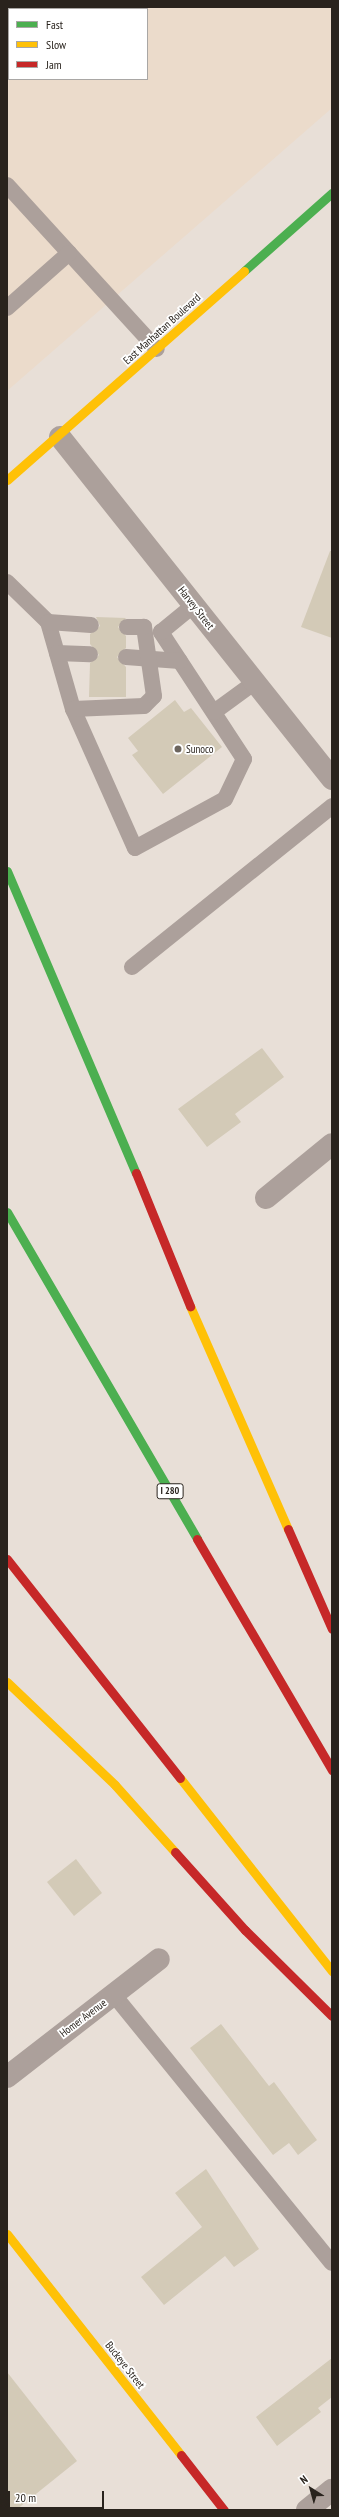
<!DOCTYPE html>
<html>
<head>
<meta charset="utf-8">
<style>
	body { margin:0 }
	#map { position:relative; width:339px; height:2517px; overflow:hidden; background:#e8dfd7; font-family:"PT Sans Narrow",sans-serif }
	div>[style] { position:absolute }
	.built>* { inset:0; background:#ebdbcb }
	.building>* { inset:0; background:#d3cab7 }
	.lane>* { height:16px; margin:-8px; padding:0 8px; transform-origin:8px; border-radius:8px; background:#aca09b }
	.street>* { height:22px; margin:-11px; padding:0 11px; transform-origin:11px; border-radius:11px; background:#aca09b }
	.fast>* { height:9px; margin:-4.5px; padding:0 4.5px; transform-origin:4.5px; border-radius:4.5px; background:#4caf50 }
	.slow>* { height:9px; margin:-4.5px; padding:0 4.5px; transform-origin:4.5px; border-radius:4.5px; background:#ffc107 }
	.jam>* { height:9px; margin:-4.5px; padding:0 4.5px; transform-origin:4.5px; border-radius:4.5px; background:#c62828 }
	.dots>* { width:11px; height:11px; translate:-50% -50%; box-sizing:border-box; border:2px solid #fff; border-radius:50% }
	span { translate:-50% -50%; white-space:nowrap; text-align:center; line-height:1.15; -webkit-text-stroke:3.5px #fff; paint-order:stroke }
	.shield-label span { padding:1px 3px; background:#fff; border:1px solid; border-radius:3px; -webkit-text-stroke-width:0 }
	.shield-label { font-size:10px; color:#29231d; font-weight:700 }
	.street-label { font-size:11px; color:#29231d }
	.poi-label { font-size:11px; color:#29231d }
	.left { translate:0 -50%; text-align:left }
	.frame { position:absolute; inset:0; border:8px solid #29231d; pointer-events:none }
	.legend { position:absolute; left:8px; top:8px; width:140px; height:72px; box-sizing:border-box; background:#fff; border:1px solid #a9a7a5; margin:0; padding:5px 7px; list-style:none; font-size:12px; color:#29231d }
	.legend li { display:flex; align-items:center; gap:8px; height:20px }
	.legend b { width:20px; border:1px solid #a9a7a5 }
	.north { position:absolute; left:291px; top:2469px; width:40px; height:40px; -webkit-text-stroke:3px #fff; paint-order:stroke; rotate:323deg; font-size:11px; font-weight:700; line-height:16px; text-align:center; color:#29231d }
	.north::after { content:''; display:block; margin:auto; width:14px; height:18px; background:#29231d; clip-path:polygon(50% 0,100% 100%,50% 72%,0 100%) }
	.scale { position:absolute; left:8px; top:2491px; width:96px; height:18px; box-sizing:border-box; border:2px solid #29231d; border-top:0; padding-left:5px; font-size:12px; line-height:14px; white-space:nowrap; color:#29231d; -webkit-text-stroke:3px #fff; paint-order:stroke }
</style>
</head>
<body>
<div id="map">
	<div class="built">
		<div style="clip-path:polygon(evenodd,7px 7px,332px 7px,332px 108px,7px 391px,7px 7px,9px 9px,147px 9px,147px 79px,9px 79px,9px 9px)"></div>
	</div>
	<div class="building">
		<div style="clip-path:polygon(330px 551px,332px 551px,332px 638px,301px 627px)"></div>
		<div style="clip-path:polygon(96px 617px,126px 618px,118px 627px,126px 636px,126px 648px,117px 657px,126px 667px,126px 697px,89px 697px,90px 663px,99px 655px,90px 644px,90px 634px,100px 626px)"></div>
		<div style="clip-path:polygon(175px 700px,184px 712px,191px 708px,222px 747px,163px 794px,132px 755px,138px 751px,128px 738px)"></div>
		<div style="clip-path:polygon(262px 1048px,284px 1077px,235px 1114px,241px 1122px,207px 1147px,178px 1109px)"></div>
		<div style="clip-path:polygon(76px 1859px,102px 1893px,74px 1916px,47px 1882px)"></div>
		<div style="clip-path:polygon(221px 2024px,269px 2086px,274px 2082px,317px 2140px,298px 2155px,289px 2143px,273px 2155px,190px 2048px)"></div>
		<div style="clip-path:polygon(206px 2169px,259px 2249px,234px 2267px,225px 2256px,164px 2305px,141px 2277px,202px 2227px,175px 2193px)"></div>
		<div style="clip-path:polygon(332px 2358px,332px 2397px,318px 2408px,321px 2412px,277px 2446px,256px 2417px)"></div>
		<div style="clip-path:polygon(7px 2372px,77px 2461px,16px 2510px,7px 2510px)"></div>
	</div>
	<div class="lane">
		<div style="left:7px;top:185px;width:222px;rotate:47.6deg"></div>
		<div style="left:7px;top:308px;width:83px;rotate:-41.6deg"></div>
		<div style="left:7px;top:582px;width:57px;rotate:44.3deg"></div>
		<div style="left:48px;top:622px;width:91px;rotate:74deg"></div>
		<div style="left:73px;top:709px;width:152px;rotate:66deg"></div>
		<div style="left:135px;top:848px;width:102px;rotate:-28.6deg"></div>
		<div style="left:225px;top:799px;width:44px;rotate:-64.6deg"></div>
		<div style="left:244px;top:759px;width:152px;rotate:-123.2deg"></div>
		<div style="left:161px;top:632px;width:43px;rotate:-39.3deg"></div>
		<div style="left:48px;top:622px;width:43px;rotate:4deg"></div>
		<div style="left:57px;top:653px;width:33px;rotate:2deg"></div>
		<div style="left:126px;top:657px;width:54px;rotate:4.2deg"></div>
		<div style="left:73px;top:709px;width:71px;rotate:-2.4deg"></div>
		<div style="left:144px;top:706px;width:14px;rotate:-45deg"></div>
		<div style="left:154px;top:696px;width:70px;rotate:-98.2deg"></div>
		<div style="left:144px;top:627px;width:17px;rotate:180deg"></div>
		<div style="left:214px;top:712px;width:51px;rotate:-36.2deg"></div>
		<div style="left:132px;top:967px;width:257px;rotate:-38.8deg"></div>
		<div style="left:114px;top:1995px;width:345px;rotate:50.9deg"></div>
	</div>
	<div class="street">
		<div style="left:60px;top:437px;width:437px;rotate:51.5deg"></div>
		<div style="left:266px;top:1198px;width:85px;rotate:-39.3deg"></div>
		<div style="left:7px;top:2077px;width:192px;rotate:-37.8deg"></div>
		<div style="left:307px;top:2510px;width:32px;rotate:-39deg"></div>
	</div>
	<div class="fast">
		<div style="left:244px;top:271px;width:118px;rotate:-41.6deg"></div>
		<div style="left:7px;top:871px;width:328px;rotate:66.9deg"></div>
		<div style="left:7px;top:1212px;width:378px;rotate:59.8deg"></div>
	</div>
	<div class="slow">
		<div style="left:7px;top:480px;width:316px;rotate:-41.4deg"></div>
		<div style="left:190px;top:1306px;width:244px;rotate:66.3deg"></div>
		<div style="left:7px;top:1682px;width:149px;rotate:43.6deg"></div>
		<div style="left:115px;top:1785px;width:90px;rotate:48.2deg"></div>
		<div style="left:180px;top:1778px;width:246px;rotate:51.8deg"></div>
		<div style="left:7px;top:2234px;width:281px;rotate:51.8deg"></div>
	</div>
	<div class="jam">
		<div style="left:136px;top:1173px;width:144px;rotate:67.9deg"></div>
		<div style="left:288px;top:1529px;width:109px;rotate:66.3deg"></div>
		<div style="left:197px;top:1539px;width:268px;rotate:59.7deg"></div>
		<div style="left:7px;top:1559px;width:279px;rotate:51.7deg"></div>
		<div style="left:175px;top:1852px;width:105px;rotate:48.1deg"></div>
		<div style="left:245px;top:1930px;width:122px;rotate:44.7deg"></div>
		<div style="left:181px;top:2455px;width:70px;rotate:52deg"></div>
	</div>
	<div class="dots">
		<div style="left:178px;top:749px;background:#6c655e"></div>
	</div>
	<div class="shield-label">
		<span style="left:170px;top:1491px">I 280</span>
	</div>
	<div class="street-label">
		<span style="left:162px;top:329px;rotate:-42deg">East Manhattan Boulevard</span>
		<span style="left:196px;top:608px;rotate:52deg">Harvey Street</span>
		<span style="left:83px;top:2018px;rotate:-37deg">Homer Avenue</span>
		<span style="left:125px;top:2365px;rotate:52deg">Buckeye Street</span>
	</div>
	<div class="poi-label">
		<span class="left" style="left:186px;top:749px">Sunoco</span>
	</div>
	<div class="frame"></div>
	<ul class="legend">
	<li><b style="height:5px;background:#4caf50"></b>Fast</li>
	<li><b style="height:5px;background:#ffc107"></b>Slow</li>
	<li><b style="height:5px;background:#c62828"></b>Jam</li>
	</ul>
	<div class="north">N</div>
	<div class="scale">20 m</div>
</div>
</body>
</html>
